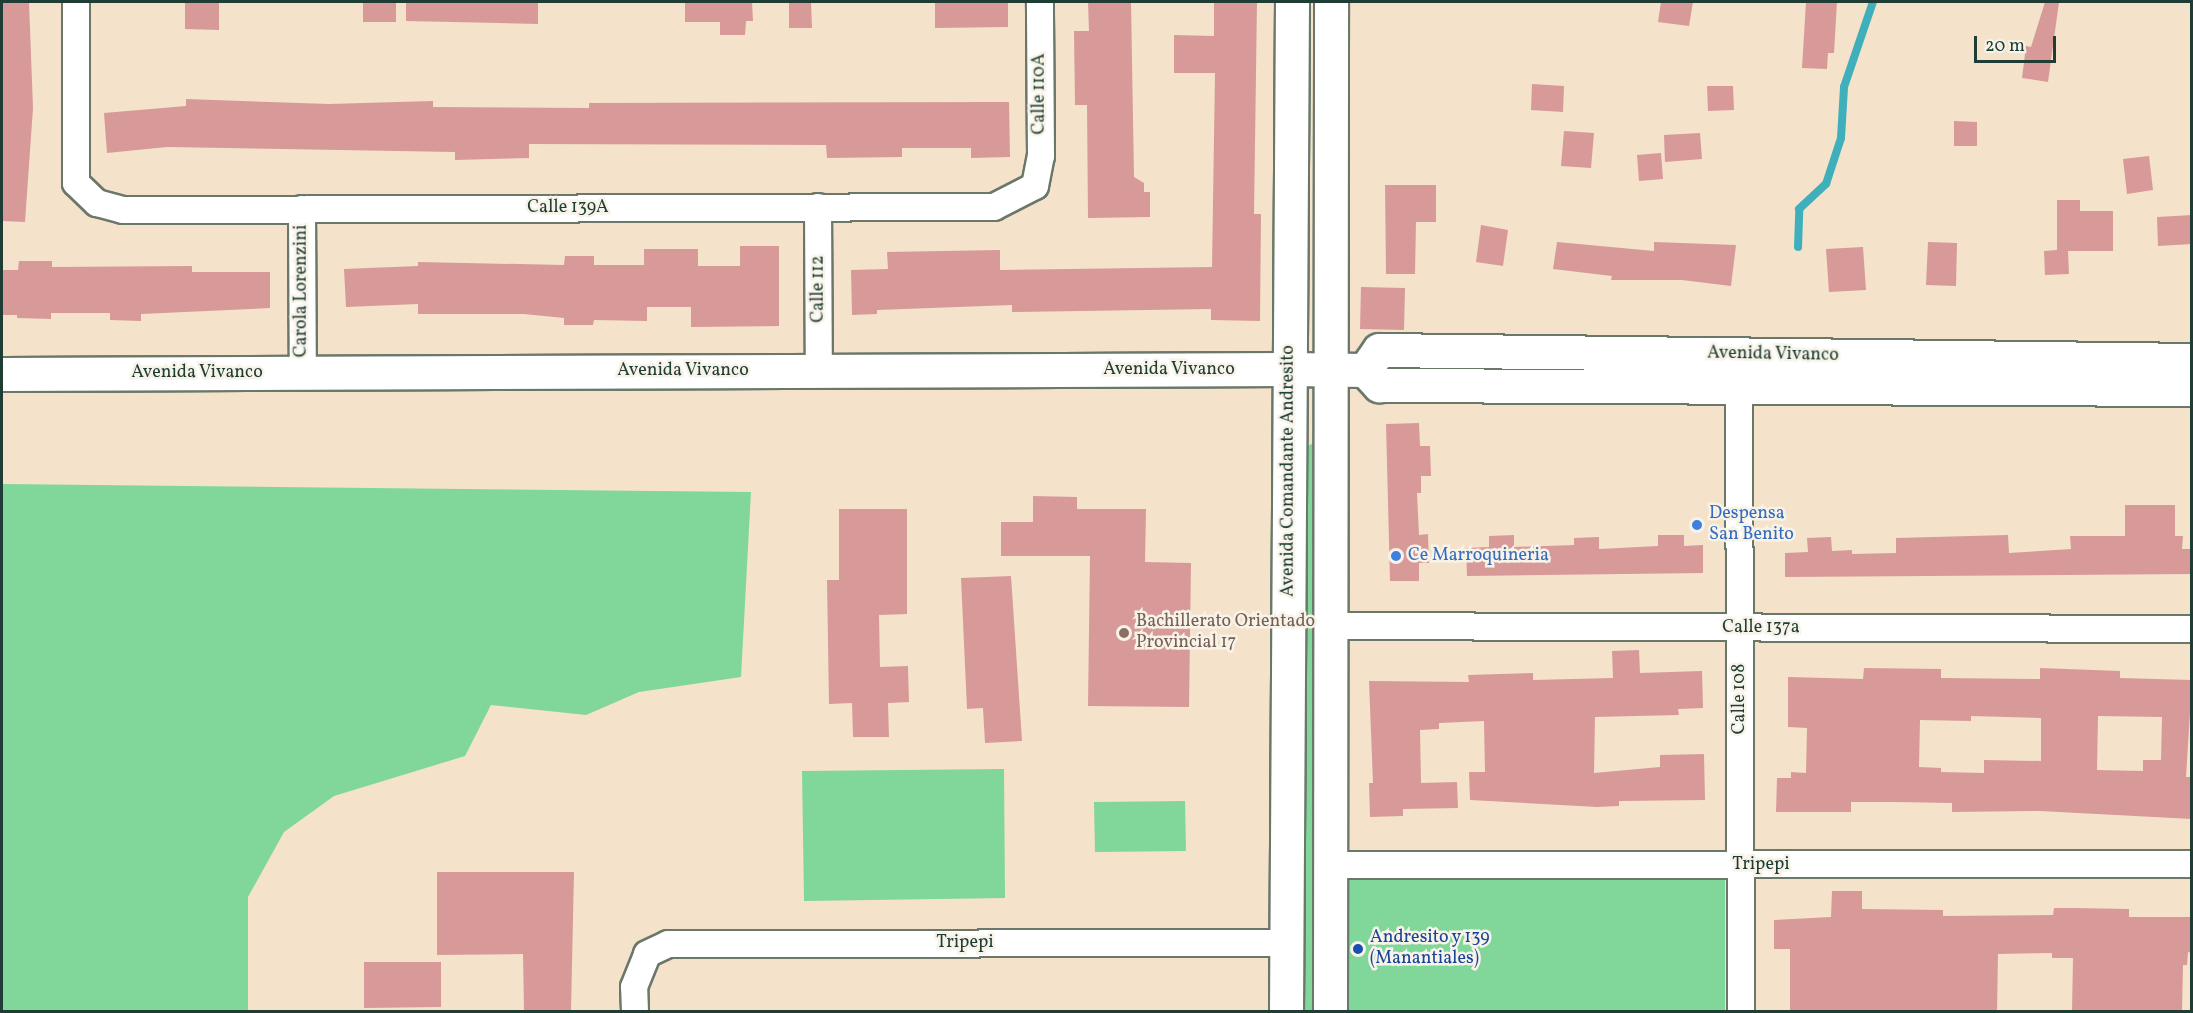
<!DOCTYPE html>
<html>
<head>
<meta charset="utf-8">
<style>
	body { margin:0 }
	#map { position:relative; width:2193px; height:1013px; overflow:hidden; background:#f4e2cb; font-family:Vollkorn,serif }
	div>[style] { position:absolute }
	.green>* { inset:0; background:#81d699 }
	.stream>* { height:8px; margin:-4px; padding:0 4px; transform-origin:4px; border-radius:4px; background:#3fafbb }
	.building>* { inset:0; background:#d79a99 }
	.roads { filter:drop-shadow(2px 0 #6a7769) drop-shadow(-2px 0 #6a7769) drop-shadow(0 2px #6a7769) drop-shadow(0 -2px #6a7769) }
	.street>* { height:26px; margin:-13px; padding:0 13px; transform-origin:13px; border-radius:13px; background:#fff }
	.secondary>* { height:33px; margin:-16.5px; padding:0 16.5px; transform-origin:16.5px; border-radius:16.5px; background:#fff }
	.dots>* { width:16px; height:16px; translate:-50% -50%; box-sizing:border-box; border:3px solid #f7f3e8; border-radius:50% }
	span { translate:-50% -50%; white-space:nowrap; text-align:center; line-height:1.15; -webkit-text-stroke:5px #f7f3e8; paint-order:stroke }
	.street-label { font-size:18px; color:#1f3d34 }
	.shop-label { font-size:18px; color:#366cbe }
	.left { translate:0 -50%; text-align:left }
	.education-label { font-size:18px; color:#785e54 }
	.transit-label { font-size:18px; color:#164399 }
	.frame { position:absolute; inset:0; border:3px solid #1f3d34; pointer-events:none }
	.scale { position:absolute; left:1974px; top:36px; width:82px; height:27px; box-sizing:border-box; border:3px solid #1f3d34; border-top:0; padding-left:8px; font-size:18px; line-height:21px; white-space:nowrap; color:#1f3d34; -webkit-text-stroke:4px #f7f3e8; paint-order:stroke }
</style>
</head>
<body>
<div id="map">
	<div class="green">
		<div style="clip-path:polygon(1311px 444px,1315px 444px,1316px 1011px,1300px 1012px,1304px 450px)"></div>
		<div style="clip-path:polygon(2px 484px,751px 492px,741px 677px,639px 692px,586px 715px,491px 705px,465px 756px,334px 796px,284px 832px,248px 897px,248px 1011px,2px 1011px)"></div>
		<div style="clip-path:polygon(1004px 769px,1005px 898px,804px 901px,802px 771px)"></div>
		<div style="clip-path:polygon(1185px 801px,1186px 851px,1095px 852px,1094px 802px)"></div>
		<div style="clip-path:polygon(1725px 872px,1725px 1011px,1341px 1012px,1342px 873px)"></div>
	</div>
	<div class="stream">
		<div style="left:1798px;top:247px;width:38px;rotate:-88deg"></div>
		<div style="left:1799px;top:209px;width:37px;rotate:-43deg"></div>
		<div style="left:1826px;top:184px;width:48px;rotate:-71.9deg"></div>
		<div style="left:1841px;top:138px;width:51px;rotate:-86.6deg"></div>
		<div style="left:1844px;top:87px;width:90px;rotate:-71.2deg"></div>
	</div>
	<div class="building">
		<div style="clip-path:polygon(2px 2px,29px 2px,33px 108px,25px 222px,2px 221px)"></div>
		<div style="clip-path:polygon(185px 2px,219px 2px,219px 30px,185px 29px)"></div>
		<div style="clip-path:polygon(363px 2px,396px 2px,396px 22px,363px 22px)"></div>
		<div style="clip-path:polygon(406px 2px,538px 2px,538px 24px,406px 21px)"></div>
		<div style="clip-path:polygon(685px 2px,752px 2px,753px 21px,746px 21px,745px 35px,720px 35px,720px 22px,685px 22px)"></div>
		<div style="clip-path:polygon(789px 2px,811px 2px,812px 28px,789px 28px)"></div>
		<div style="clip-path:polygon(935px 2px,1008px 2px,1008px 27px,935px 28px)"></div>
		<div style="clip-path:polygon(1088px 2px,1131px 2px,1134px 177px,1144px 183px,1144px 192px,1150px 192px,1150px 217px,1088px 218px,1087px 105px,1075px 105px,1074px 31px,1089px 31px)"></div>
		<div style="clip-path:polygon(1214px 2px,1257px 2px,1254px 214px,1261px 214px,1260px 321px,1211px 320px,1211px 309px,1012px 312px,1012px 305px,877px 310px,877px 314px,852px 315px,851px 270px,888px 269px,887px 252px,1000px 250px,1000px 270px,1212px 267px,1215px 73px,1174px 73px,1174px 35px,1214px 36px)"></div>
		<div style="clip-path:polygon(1661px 2px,1693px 2px,1689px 26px,1658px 22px)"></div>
		<div style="clip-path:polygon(1806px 2px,1837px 2px,1834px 53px,1828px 53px,1827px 69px,1802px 68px)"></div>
		<div style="clip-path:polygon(2045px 2px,2059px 2px,2048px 82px,2022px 78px,2026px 46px,2031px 47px)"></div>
		<div style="clip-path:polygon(1532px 84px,1564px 86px,1563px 112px,1531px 110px)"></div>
		<div style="clip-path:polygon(1707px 86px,1733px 86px,1734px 110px,1708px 111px)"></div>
		<div style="clip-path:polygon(186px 99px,329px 104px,433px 101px,433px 107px,589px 108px,589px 103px,1009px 102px,1010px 157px,971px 158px,971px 148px,902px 148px,902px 157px,827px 158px,826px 145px,529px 144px,529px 158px,455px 160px,455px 152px,167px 147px,107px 153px,104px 113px,186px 106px)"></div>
		<div style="clip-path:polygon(1954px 121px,1977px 122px,1977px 146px,1954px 146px)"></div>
		<div style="clip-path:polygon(1564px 131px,1594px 133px,1591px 168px,1561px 166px)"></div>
		<div style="clip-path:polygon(1700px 133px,1702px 159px,1665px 162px,1664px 135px)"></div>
		<div style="clip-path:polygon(1661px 153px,1663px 179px,1639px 181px,1637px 155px)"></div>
		<div style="clip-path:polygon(2149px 156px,2153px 190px,2127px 194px,2123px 159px)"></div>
		<div style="clip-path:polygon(1385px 185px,1436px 185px,1436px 222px,1416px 222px,1415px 274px,1386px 274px)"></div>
		<div style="clip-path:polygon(2057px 200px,2080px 200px,2080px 211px,2113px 211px,2113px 251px,2068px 251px,2069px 274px,2045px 275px,2044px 251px,2057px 250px)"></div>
		<div style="clip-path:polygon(2192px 215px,2192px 244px,2158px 246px,2157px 217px)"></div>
		<div style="clip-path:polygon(1481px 225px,1508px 230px,1503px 266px,1476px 262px)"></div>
		<div style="clip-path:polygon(1557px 242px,1654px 251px,1654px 242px,1736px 245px,1731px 286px,1682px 280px,1611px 280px,1612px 276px,1553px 269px)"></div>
		<div style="clip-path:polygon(1928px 242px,1957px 243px,1956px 286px,1926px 285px)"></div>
		<div style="clip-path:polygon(740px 246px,779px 246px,779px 326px,691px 327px,691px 307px,647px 307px,647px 321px,594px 320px,593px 325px,564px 325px,564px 318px,524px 314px,418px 314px,418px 304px,346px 307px,344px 269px,418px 266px,418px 262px,564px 265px,565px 256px,594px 256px,594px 265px,644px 265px,644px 249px,698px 249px,698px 266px,740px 266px)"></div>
		<div style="clip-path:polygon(1863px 247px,1866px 290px,1829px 292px,1826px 249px)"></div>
		<div style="clip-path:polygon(19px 261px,52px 261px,52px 267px,192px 266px,192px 272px,270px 272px,270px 308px,141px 314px,141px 321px,110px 320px,110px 313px,51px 313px,51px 319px,17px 318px,17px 315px,3px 315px,2px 270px,18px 270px)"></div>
		<div style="clip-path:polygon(1361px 287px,1405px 288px,1404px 330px,1360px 329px)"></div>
		<div style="clip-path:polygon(1419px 423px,1420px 446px,1430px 446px,1431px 476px,1421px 476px,1421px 493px,1417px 493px,1419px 535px,1428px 534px,1429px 563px,1419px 563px,1419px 581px,1390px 581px,1386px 424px)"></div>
		<div style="clip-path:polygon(1033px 496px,1077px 497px,1077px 509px,1146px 509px,1145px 562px,1191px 563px,1189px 707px,1088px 706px,1090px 556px,1001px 556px,1001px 522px,1033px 522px)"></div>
		<div style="clip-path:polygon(2125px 505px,2175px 505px,2175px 536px,2183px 536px,2182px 549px,2192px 549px,2192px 574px,1785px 577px,1785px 553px,1808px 552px,1807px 538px,1831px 537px,1832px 551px,1852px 550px,1852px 554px,1896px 553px,1896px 538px,2008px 535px,2009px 553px,2071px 549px,2070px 536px,2125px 536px)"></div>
		<div style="clip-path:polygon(839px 509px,907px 509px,907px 614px,879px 615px,880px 667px,908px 666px,909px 702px,888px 703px,889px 737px,853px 737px,852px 703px,829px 704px,827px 580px,839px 580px)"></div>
		<div style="clip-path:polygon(1514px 535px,1514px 547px,1574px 545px,1574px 538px,1599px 537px,1599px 549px,1658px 546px,1658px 535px,1684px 535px,1684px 546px,1703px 545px,1703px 573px,1467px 576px,1466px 548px,1489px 547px,1489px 536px)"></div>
		<div style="clip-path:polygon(1011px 576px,1022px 741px,985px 743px,983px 708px,967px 709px,961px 578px)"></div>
		<div style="clip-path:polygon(1639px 650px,1640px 673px,1702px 671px,1703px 708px,1678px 709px,1679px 715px,1595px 717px,1594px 773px,1660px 767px,1660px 755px,1704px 754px,1705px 800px,1619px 801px,1619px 806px,1597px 807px,1470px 800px,1469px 772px,1485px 772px,1484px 721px,1439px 723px,1439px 729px,1420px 730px,1421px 783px,1457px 782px,1458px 808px,1403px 809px,1403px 816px,1370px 817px,1369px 783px,1373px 783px,1369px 681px,1469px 682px,1468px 675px,1533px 673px,1533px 680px,1613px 678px,1612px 651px)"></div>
		<div style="clip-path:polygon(evenodd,1864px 668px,1941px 669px,1941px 678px,2040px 679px,2040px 668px,2120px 671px,2120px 678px,2192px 680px,2186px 777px,2192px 777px,2192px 819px,2040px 811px,1952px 812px,1952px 803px,1895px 802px,1851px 802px,1851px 812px,1776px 812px,1777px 778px,1791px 778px,1791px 772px,1806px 773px,1807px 728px,1788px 727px,1788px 677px,1863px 679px,1864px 668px,1971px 716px,2041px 718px,2041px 761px,1984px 760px,1984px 773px,1941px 772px,1941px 768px,1919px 767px,1920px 720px,1971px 721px,1971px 716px,1864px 668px,2098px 716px,2162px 717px,2161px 760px,2143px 760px,2143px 771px,2097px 770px,2098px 716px)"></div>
		<div style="clip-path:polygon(437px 872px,574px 872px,571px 1011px,524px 1011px,523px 954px,437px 955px)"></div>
		<div style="clip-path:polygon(1832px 891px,1862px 891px,1862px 909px,1943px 910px,1943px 916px,2053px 915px,2054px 908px,2075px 908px,2129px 909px,2129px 917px,2192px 917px,2192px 953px,2188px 952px,2187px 965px,2183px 965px,2182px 1011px,2072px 1011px,2073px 958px,2052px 958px,2052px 953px,1998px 954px,1997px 1011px,1790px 1011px,1790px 949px,1774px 949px,1774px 920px,1831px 917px)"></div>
		<div style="clip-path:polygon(364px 962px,441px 962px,441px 1007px,364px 1008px)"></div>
	</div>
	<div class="roads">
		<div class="street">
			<div style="left:76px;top:2px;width:181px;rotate:90deg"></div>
			<div style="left:76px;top:183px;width:29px;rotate:44deg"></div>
			<div style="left:97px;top:203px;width:27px;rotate:15deg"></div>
			<div style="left:123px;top:210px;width:46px"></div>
			<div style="left:169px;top:210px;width:825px;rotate:-0.21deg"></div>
			<div style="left:994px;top:207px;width:46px;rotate:-27.1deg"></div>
			<div style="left:1035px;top:186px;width:31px;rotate:-79deg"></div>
			<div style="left:1041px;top:156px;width:154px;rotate:-90.4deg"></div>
			<div style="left:818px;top:207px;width:164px;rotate:89.7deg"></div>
			<div style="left:302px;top:209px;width:164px;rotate:89.7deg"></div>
			<div style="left:1739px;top:387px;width:625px;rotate:89.82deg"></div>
			<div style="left:1330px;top:626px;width:862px;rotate:0.2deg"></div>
			<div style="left:1330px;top:865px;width:862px;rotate:-0.07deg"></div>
			<div style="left:635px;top:1012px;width:25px;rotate:-92deg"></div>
			<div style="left:634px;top:987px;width:35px;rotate:-68deg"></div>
			<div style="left:647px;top:954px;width:23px;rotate:-25deg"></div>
			<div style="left:668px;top:944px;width:618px;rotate:-0.09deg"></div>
		</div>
		<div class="secondary">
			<div style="left:1365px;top:370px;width:24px;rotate:-55deg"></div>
			<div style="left:1379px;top:350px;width:813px;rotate:0.7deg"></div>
			<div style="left:2px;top:374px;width:1287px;rotate:-0.22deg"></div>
			<div style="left:1289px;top:369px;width:76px;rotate:0.8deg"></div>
			<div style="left:1365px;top:370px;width:21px;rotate:47deg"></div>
			<div style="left:1379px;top:385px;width:813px;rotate:0.28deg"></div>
			<div style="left:1286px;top:1012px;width:1010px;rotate:-89.66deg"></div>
			<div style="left:1330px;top:1012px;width:1010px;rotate:-89.94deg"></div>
		</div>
	</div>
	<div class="dots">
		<div style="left:1697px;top:525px;background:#3f7fe0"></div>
		<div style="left:1396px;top:556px;background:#3f7fe0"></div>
		<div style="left:1124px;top:633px;background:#8d6e63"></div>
		<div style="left:1358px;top:949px;background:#1a4fb4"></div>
	</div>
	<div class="street-label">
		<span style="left:1040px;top:94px;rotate:-90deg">Calle 110A</span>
		<span style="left:568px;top:208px">Calle 139A</span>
		<span style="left:819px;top:289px;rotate:-90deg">Calle 112</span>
		<span style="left:302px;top:291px;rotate:-90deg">Carola Lorenzini</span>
		<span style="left:1773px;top:355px;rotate:1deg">Avenida Vivanco</span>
		<span style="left:1169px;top:370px">Avenida Vivanco</span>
		<span style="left:683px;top:371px">Avenida Vivanco</span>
		<span style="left:197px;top:373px">Avenida Vivanco</span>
		<span style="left:1289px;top:471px;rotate:-90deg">Avenida Comandante Andresito</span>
		<span style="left:1761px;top:628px">Calle 137a</span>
		<span style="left:1740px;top:699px;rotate:-90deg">Calle 108</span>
		<span style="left:1761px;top:865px">Tripepi</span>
		<span style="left:965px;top:943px">Tripepi</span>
	</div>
	<div class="shop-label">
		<span class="left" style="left:1709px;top:525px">Despensa<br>San Benito</span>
		<span class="left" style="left:1408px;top:556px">Ce Marroquineria</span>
	</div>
	<div class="education-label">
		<span class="left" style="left:1136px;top:633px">Bachillerato Orientado<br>Provincial 17</span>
	</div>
	<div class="transit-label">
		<span class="left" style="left:1370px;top:949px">Andresito y 139<br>(Manantiales)</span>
	</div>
	<div class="frame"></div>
	<div class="scale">20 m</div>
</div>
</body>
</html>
